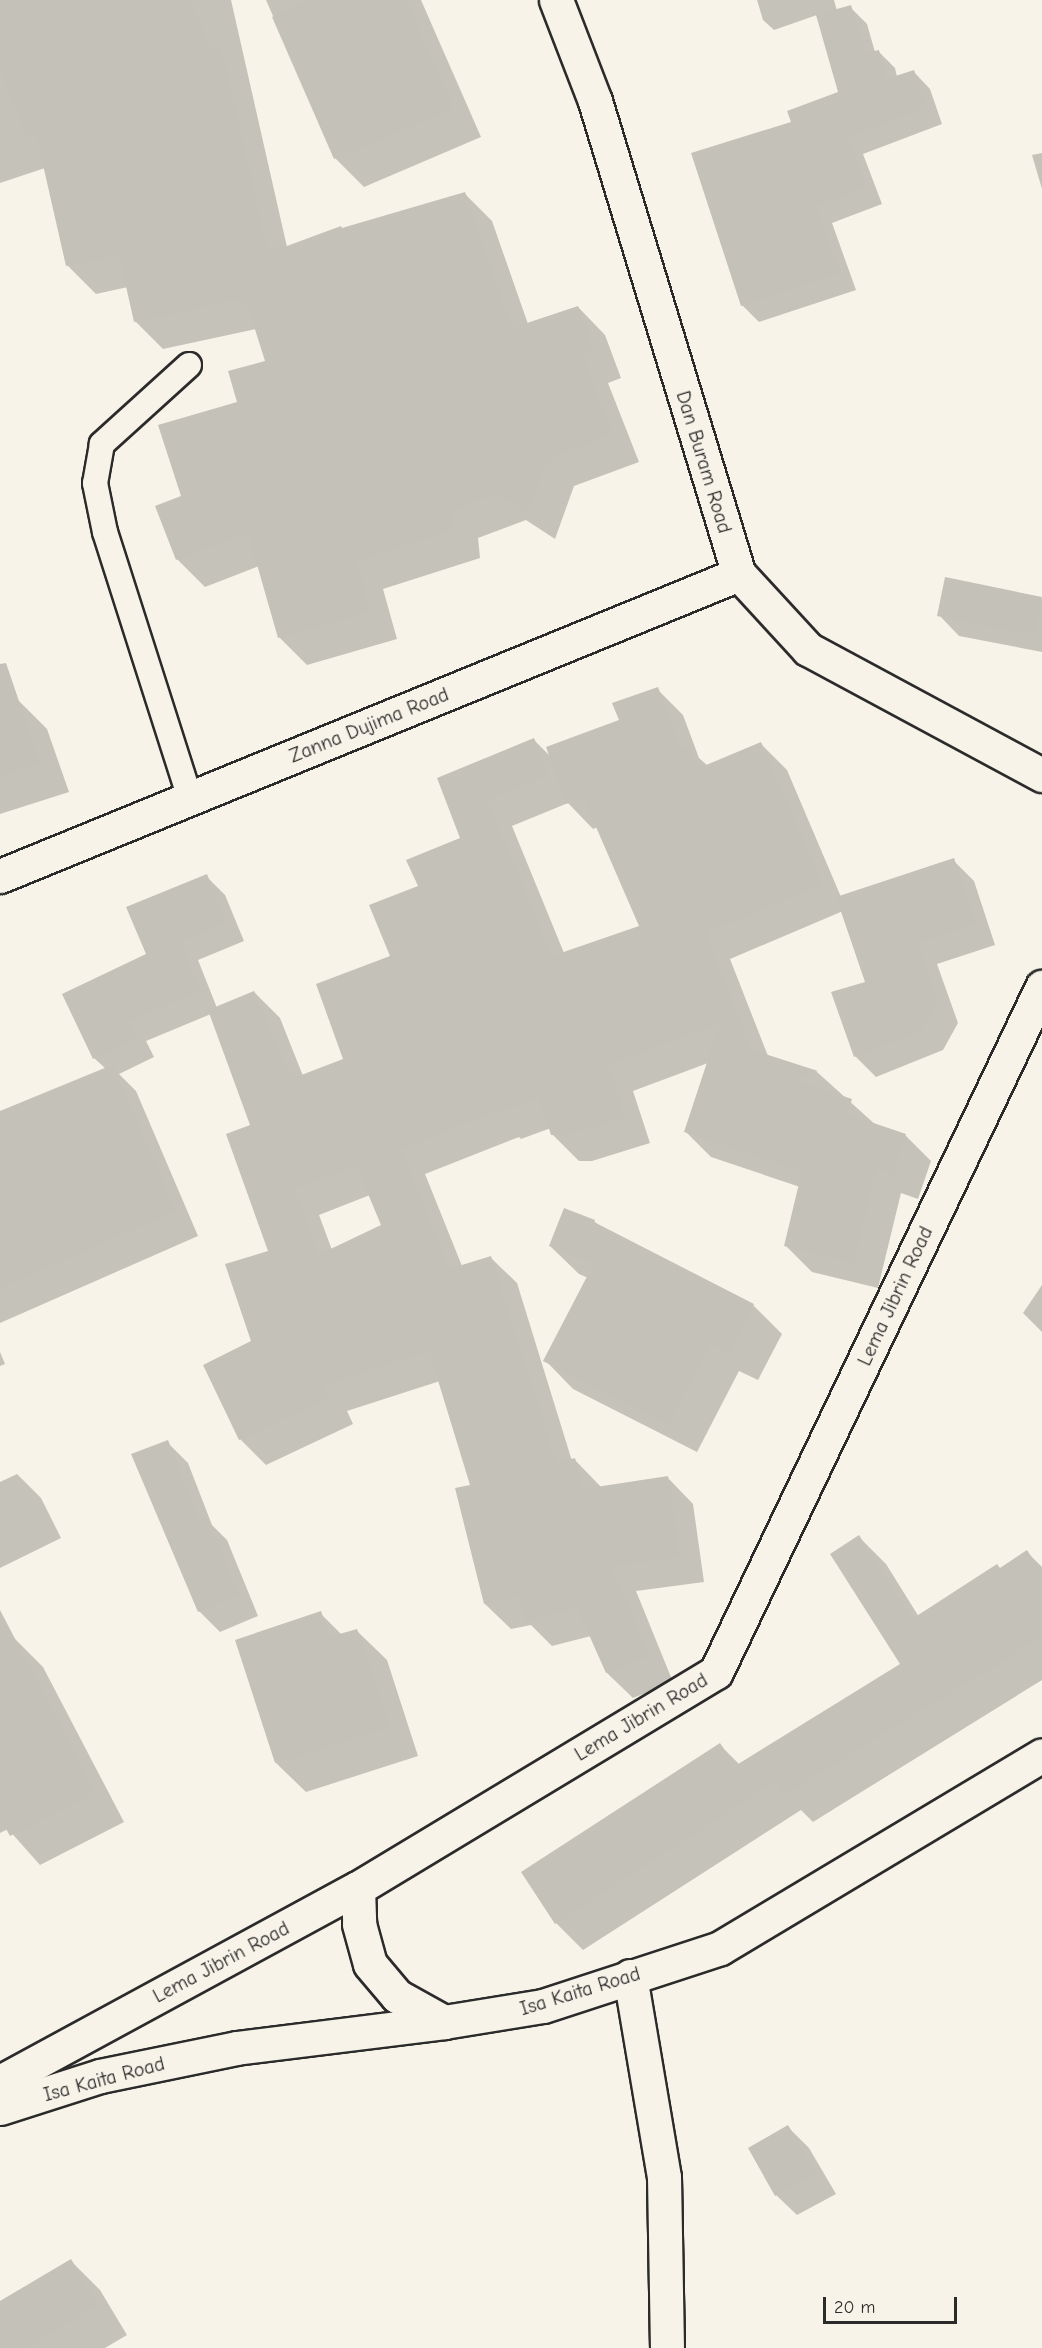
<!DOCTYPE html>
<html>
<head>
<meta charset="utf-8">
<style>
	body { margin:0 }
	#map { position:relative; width:1042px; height:2348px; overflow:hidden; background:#f7f3e8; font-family:"Comic Neue",sans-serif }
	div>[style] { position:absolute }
	.shadow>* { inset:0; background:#0003 }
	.building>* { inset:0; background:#c4c1b9 }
	.roads { filter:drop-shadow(2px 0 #2b2b2b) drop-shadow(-2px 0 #2b2b2b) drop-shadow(0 2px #2b2b2b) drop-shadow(0 -2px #2b2b2b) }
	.lane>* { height:24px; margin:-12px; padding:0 12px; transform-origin:12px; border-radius:12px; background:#f7f3e8 }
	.street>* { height:33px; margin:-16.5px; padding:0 16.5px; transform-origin:16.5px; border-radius:16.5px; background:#f7f3e8 }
	.secondary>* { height:33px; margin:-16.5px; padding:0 16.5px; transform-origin:16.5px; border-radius:16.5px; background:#f7f3e8 }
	span { translate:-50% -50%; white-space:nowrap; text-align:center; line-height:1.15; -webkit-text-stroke:6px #f7f3e8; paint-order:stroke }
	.street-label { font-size:20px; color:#2b2b2b }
	.scale { position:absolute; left:823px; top:2297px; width:134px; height:27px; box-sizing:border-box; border:3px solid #2b2b2b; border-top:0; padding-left:8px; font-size:18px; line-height:21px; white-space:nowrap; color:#2b2b2b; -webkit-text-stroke:4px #f7f3e8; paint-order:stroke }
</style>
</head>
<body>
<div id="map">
	<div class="shadow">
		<div style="clip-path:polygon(0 0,231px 0,287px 247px,464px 193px,492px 221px,528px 324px,578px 307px,605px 335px,621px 378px,608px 383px,639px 462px,574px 486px,555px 539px,526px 520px,478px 538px,480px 558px,383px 589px,397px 639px,307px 665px,279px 637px,259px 566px,205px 587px,177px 559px,182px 497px,267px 362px,256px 329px,163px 349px,135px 321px,128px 287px,96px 294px,68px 266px,45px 168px,0 183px)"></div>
		<div style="clip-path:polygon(266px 0,421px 0,481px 137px,364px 187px,335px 158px)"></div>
		<div style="clip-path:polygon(757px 0,834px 0,837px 11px,850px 7px,867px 24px,875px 52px,878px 51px,895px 68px,897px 77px,914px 72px,930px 89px,942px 124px,863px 154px,882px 204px,832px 223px,856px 290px,759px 322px,742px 305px,793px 122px,840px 93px,817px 15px,774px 30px,763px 20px)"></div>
		<div style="clip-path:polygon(1042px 153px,1042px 189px,1032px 155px)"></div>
		<div style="clip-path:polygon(946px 579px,1042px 599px,1042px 652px,959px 636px,939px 615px)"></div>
		<div style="clip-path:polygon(evenodd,657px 689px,683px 715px,699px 758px,708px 766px,761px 744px,787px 770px,841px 897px,953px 860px,974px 881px,995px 945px,937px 964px,958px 1023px,943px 1050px,876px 1077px,855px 1056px,867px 983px,843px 911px,730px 959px,768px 1056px,817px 1072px,877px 1126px,905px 1135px,931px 1161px,918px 1199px,901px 1193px,878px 1288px,812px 1272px,786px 1246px,800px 1187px,711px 1157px,685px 1131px,708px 1063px,633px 1091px,650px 1143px,592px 1161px,579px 1161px,553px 1135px,551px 1128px,521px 1139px,519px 1137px,425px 1174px,462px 1266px,491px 1258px,517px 1283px,572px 1461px,575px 1460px,601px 1487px,668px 1478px,693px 1504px,704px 1582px,636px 1591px,673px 1682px,633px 1698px,607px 1673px,591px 1636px,552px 1646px,531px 1625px,511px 1629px,485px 1604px,472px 1486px,440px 1381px,347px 1411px,353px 1424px,266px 1465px,240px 1439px,253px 1342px,270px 1252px,252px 1126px,211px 1014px,146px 1041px,154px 1057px,119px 1074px,136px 1091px,198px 1236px,0 1323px,0 1113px,106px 1069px,94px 1058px,148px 955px,206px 876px,225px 895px,244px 941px,198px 960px,217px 1008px,254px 992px,280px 1018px,303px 1076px,345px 1060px,392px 957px,420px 887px,462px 839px,438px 779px,534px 740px,550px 756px,621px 721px,657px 689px,568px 803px,593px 829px,598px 827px,641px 927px,564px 953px,512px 826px,568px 803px,657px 689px,370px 1195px,383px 1225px,332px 1250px,319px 1215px,370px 1195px)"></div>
		<div style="clip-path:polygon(18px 700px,47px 729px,69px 792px,0 814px,0 706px)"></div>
		<div style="clip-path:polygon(594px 1221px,599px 1226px,753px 1305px,782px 1334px,758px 1380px,739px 1371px,697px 1452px,573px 1389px,545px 1360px,588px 1278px,579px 1274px,550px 1246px)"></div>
		<div style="clip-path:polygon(1042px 1285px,1042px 1332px,1023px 1313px)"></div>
		<div style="clip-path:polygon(0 1352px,5px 1364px,0 1366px)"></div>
		<div style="clip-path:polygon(167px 1442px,188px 1463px,212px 1525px,227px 1540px,258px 1616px,220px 1632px,199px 1611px)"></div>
		<div style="clip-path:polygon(17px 1474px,41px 1498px,61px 1538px,0 1568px,0 1482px)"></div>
		<div style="clip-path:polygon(859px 1537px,886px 1564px,919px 1617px,1027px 1552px,1042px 1567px,1042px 1680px,813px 1822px,801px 1810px,583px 1950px,556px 1923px,720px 1745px,740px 1765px,902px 1665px)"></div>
		<div style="clip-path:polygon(320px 1613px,342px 1635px,357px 1631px,387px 1660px,418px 1756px,306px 1792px,276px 1763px)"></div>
		<div style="clip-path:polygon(13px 1637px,43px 1667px,124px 1822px,40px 1865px,8px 1829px,0 1833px,0 1644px)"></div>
		<div style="clip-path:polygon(788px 2127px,809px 2148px,836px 2194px,797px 2215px,776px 2195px)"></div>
		<div style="clip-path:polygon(71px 2261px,100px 2290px,127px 2335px,105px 2348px,0 2348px,0 2303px)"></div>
	</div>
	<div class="building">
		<div style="clip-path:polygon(0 0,190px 0,210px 48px,221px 46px,268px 253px,341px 226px,342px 228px,465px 192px,512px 328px,578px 306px,594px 351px,582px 355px,612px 434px,547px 459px,527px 513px,497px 493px,451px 511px,453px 530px,356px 561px,370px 612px,278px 638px,248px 533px,176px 560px,155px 506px,181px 496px,158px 425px,237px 402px,228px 371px,265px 361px,245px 298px,134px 322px,119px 255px,66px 266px,36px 134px,26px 138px,0 65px)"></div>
		<div style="clip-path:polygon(311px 0,406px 0,453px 108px,334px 159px,272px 17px)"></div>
		<div style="clip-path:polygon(851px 5px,865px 53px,879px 50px,886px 79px,914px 70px,926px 107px,847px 137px,866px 187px,816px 206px,840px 273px,741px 306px,691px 153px,791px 122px,787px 111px,838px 92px,816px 15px)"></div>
		<div style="clip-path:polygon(945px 577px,1042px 597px,1035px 635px,937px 616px)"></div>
		<div style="clip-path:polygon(6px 663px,40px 763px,0 775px,0 664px)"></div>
		<div style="clip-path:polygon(evenodd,658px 687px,681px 749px,689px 745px,699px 768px,761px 742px,822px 884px,706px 933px,750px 1049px,818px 1071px,794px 1080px,852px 1099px,847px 1114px,906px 1134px,892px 1174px,876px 1168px,853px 1263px,784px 1246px,802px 1171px,684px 1132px,720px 1023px,608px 1065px,625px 1117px,566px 1135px,551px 1135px,539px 1098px,494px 1114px,494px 1112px,401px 1149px,449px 1269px,491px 1256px,556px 1463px,575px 1458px,583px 1489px,668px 1476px,679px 1557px,611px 1566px,649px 1656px,606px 1673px,577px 1608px,525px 1621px,519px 1596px,484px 1604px,455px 1488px,470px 1485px,429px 1351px,322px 1385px,329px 1398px,239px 1440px,203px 1365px,251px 1341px,225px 1264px,268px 1251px,226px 1134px,250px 1125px,208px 1010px,254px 991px,291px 1079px,343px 1059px,316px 984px,390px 956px,369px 905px,418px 886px,406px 860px,460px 838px,437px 778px,534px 738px,548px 775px,487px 800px,552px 956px,639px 926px,583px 797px,566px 804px,546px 747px,619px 720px,612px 703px,658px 687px,356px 1165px,381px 1225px,318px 1255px,294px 1189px,356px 1165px)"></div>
		<div style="clip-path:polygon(954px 858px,976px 924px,917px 943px,938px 1001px,922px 1030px,854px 1057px,831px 992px,865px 982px,836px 897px)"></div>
		<div style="clip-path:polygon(207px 874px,226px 922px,180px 941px,200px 991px,128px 1021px,136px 1038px,93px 1059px,62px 994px,146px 954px,126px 907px)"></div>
		<div style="clip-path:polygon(112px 1065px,175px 1211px,0 1288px,0 1111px)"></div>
		<div style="clip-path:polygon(564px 1208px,595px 1220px,594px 1222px,754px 1304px,729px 1352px,710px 1343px,668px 1425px,543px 1361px,594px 1263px,549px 1246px)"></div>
		<div style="clip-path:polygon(168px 1440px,199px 1521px,207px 1517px,239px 1595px,198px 1612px,131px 1454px)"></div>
		<div style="clip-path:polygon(859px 1535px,912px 1619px,997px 1564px,1000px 1568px,1027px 1550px,1042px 1574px,1042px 1635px,990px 1670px,989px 1669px,784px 1795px,776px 1781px,555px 1924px,521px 1872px,720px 1743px,735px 1766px,900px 1664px,830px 1554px)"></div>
		<div style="clip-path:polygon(0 1610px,95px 1792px,10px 1836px,0 1818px)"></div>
		<div style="clip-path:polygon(321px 1611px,329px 1637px,357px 1629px,390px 1727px,275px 1763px,235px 1640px)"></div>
		<div style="clip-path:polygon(788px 2125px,816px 2173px,775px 2196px,748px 2148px)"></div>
		<div style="clip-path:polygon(71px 2259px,98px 2305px,26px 2348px,0 2348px,0 2301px)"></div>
	</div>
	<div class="roads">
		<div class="lane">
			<div style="left:189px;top:365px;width:118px;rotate:137.8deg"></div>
			<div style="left:102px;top:444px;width:40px;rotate:100deg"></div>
			<div style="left:95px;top:483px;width:50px;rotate:78.5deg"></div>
			<div style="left:105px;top:532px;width:280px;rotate:72.3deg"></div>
		</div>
		<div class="street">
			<div style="left:556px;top:0;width:108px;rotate:68.9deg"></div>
			<div style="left:595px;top:101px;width:494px;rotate:73.1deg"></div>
			<div style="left:739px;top:574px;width:102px;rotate:47.4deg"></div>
			<div style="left:808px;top:649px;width:266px;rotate:28.3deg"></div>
			<div style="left:0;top:876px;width:798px;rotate:-22.23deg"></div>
			<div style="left:630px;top:1976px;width:204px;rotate:80.4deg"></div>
			<div style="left:664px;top:2177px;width:171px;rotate:89deg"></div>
			<div style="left:0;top:2082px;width:407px;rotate:-28.5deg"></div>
			<div style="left:358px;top:1888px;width:418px;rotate:-31.1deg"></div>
			<div style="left:716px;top:1672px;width:759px;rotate:-64.55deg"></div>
		</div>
		<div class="secondary">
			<div style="left:358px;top:1888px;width:36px;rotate:88deg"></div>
			<div style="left:359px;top:1924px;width:41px;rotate:74.6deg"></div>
			<div style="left:370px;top:1964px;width:42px;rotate:49.8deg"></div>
			<div style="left:397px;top:1996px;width:54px;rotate:29deg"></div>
			<div style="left:0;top:2108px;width:105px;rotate:-17.7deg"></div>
			<div style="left:100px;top:2076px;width:139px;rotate:-11.6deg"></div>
			<div style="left:236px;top:2048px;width:210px;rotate:-7.1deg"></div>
			<div style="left:444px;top:2022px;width:100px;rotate:-9.2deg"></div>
			<div style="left:543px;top:2006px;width:186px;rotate:-18.1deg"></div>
			<div style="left:720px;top:1948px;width:375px;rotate:-30.9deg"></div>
		</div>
	</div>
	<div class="street-label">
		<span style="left:704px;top:462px;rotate:73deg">Dan Buram Road</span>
		<span style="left:369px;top:725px;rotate:-22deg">Zanna Dujima Road</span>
		<span style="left:895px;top:1296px;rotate:-65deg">Lema Jibrin Road</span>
		<span style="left:641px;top:1717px;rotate:-31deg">Lema Jibrin Road</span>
		<span style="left:221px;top:1962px;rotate:-28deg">Lema Jibrin Road</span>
		<span style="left:580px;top:1991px;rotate:-17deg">Isa Kaita Road</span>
		<span style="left:104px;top:2079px;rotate:-15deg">Isa Kaita Road</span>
	</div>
	<div class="scale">20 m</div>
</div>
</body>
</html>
